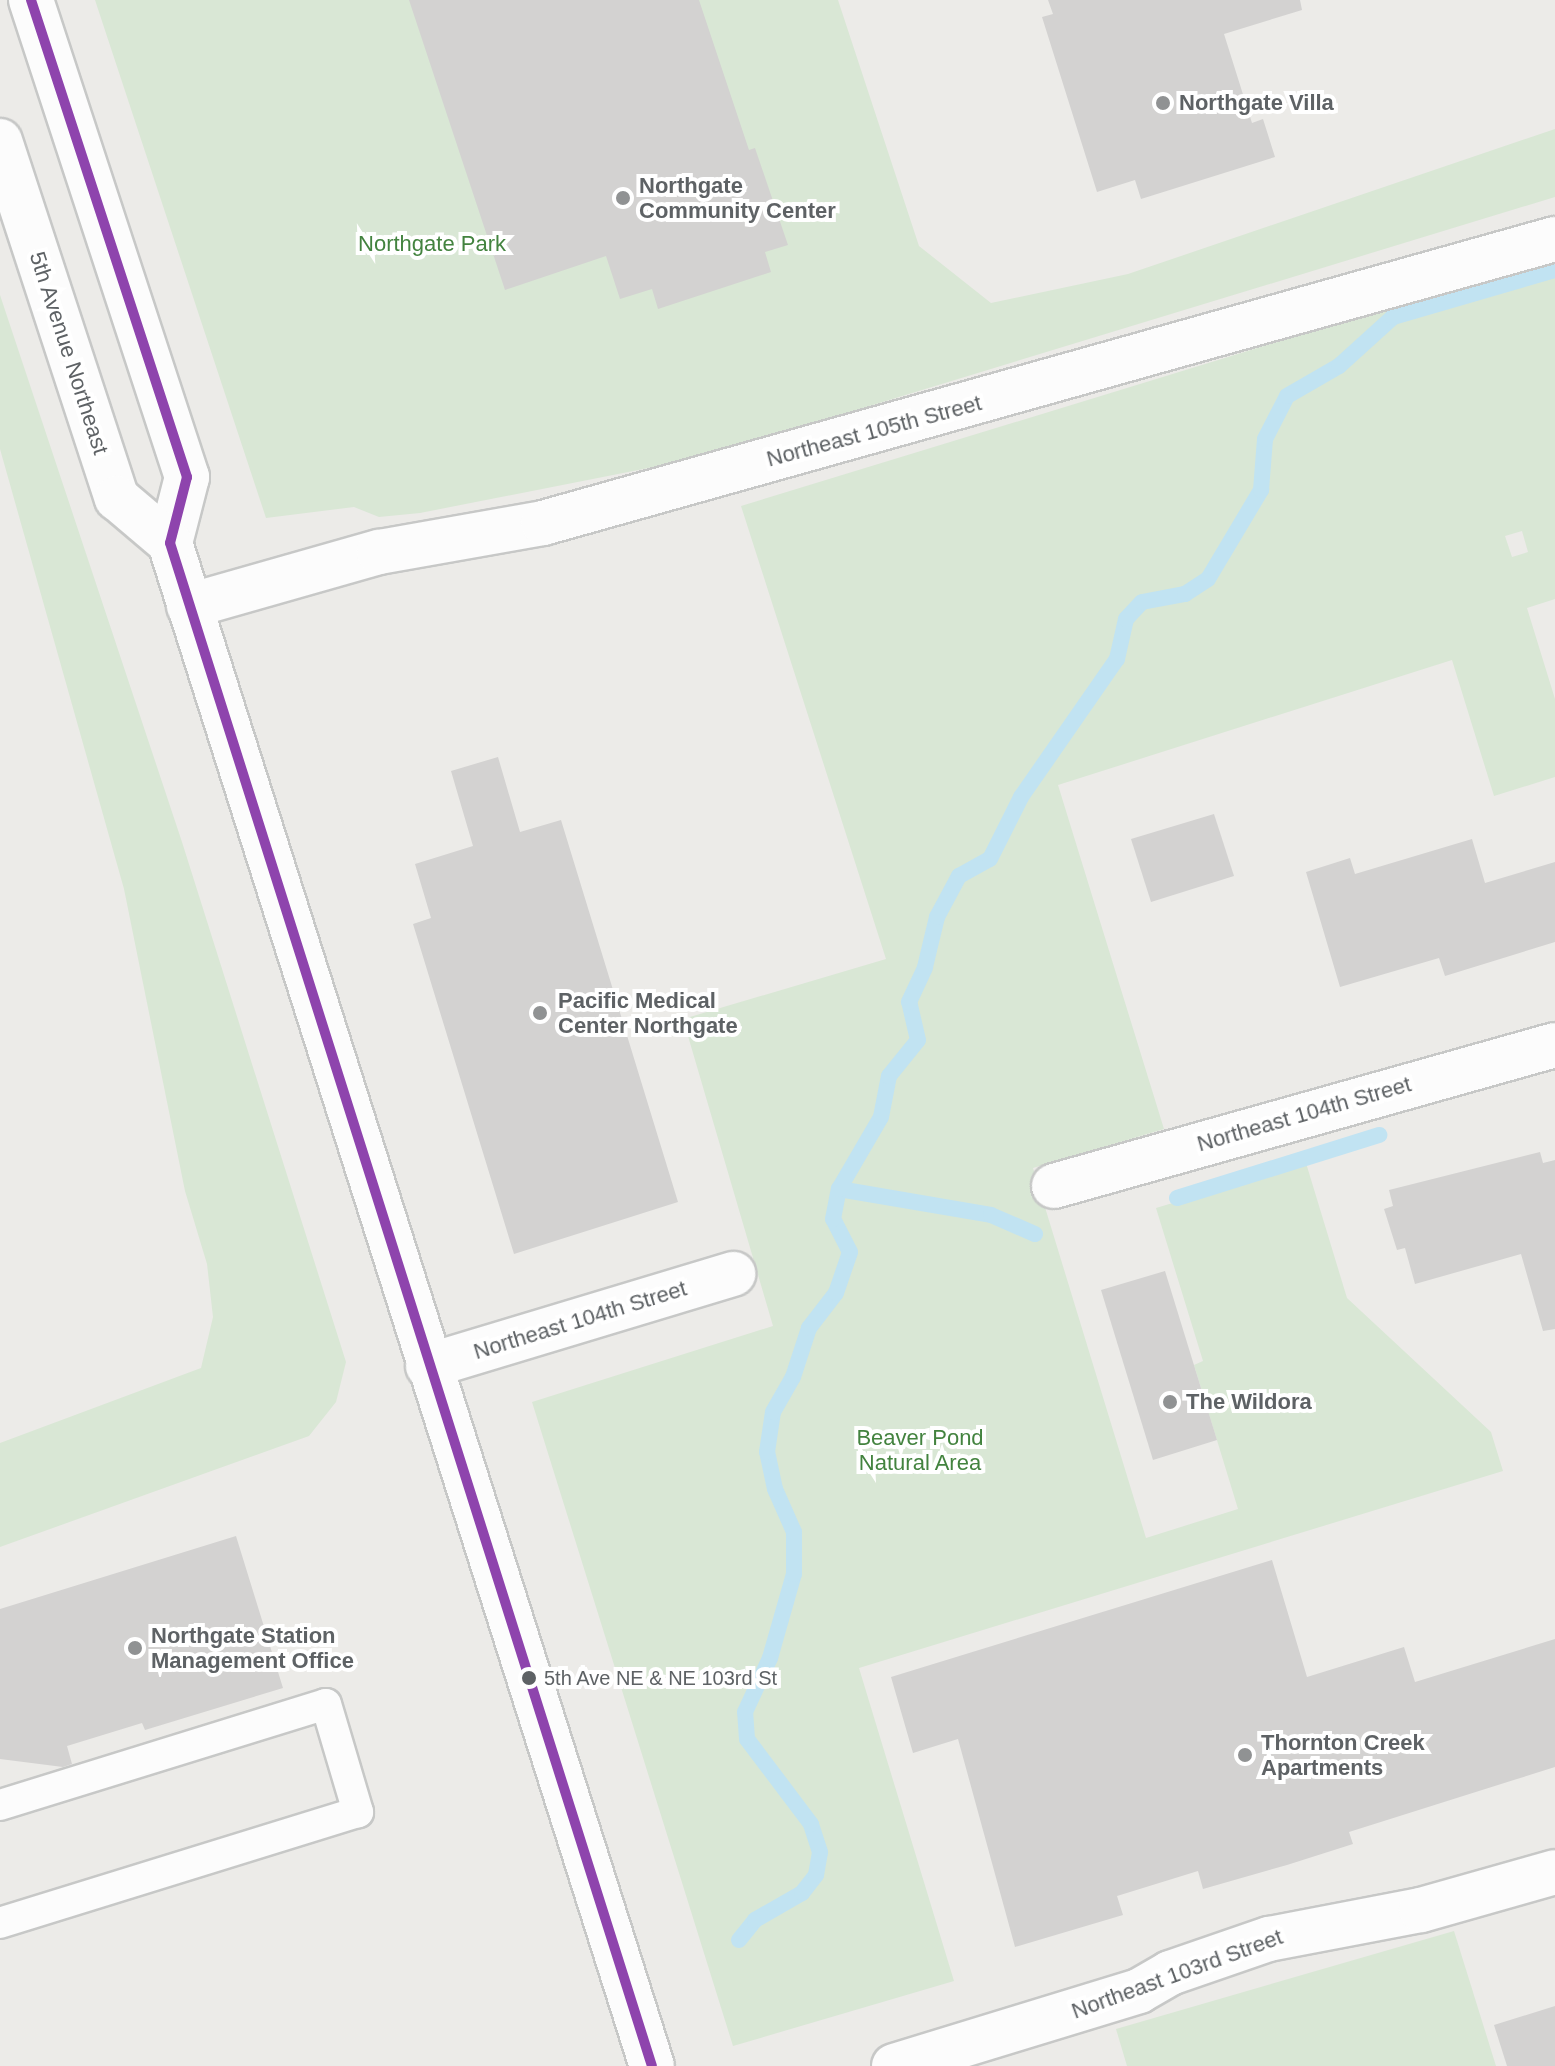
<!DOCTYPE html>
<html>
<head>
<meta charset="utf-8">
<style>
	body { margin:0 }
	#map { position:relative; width:1555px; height:2066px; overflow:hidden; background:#ecebe8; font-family:Arial,sans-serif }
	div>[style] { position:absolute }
	.green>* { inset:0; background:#d9e7d5 }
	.stream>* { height:16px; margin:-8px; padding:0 8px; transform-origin:8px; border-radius:8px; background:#c1e3f2 }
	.building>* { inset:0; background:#d3d2d1 }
	.roads { filter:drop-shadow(2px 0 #c7c8c7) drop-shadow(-2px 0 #c7c8c7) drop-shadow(0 2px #c7c8c7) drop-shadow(0 -2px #c7c8c7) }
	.lane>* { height:30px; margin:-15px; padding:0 15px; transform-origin:15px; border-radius:15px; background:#fcfcfc }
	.street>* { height:44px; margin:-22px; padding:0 22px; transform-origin:22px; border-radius:22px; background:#fcfcfc }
	.secondary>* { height:44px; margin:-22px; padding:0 22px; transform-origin:22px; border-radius:22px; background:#fcfcfc }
	.bus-1>* { height:10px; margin:-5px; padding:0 5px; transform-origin:5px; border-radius:5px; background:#8e44ad }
	.dots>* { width:22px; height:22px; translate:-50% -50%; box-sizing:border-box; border:4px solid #fff; border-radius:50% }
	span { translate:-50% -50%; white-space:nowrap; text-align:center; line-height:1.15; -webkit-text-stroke:8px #fff; paint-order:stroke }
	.bus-label { font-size:20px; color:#5e6265 }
	.left { translate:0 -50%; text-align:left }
	.poi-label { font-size:22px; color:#5e6265; font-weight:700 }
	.park-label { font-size:22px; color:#43833f }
	.street-label { font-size:22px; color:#5e6265 }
</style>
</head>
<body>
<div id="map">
	<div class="green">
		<div style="clip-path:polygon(95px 0,838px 0,919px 246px,991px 303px,1128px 274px,1555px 129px,1555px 197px,699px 458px,420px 513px,379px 517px,354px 507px,266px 518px)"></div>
		<div style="clip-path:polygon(evenodd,1555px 257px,1555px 599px,1527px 608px,1555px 699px,1555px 777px,1494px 796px,1452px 660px,1058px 785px,1164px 1129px,1033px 1168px,1146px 1538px,1238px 1509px,1194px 1365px,1203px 1361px,1156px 1208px,1306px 1163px,1347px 1298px,1491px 1432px,1503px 1471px,859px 1668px,954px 1981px,733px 2046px,532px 1402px,773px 1326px,683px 1019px,886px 959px,741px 506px,1555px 257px,1522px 531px,1528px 552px,1512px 557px,1505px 536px,1522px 531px)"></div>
		<div style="clip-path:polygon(0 295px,182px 842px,346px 1362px,336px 1402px,309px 1436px,0 1547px,0 1443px,201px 1368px,213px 1317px,207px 1264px,185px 1191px,124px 889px,0 449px)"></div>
		<div style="clip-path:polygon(1454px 1931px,1496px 2066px,1127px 2066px,1116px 2029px)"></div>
	</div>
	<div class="stream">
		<div style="left:839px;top:1189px;width:154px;rotate:9.7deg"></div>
		<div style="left:991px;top:1215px;width:48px;rotate:23.4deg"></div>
		<div style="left:1177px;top:1198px;width:212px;rotate:-17.3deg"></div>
		<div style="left:739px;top:1940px;width:26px;rotate:-51deg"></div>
		<div style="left:755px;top:1920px;width:54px;rotate:-29.9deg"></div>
		<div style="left:802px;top:1893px;width:23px;rotate:-52deg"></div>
		<div style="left:816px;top:1875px;width:23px;rotate:-80deg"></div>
		<div style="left:820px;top:1852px;width:29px;rotate:-108deg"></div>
		<div style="left:811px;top:1824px;width:106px;rotate:-127deg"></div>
		<div style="left:747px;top:1739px;width:27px;rotate:-94deg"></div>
		<div style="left:745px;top:1712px;width:60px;rotate:-65.2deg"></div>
		<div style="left:770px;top:1658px;width:87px;rotate:-74.1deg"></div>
		<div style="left:794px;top:1574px;width:42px;rotate:-90deg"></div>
		<div style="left:794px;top:1532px;width:47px;rotate:-113.8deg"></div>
		<div style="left:775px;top:1489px;width:38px;rotate:-102deg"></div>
		<div style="left:767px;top:1452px;width:40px;rotate:-81.5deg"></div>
		<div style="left:773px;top:1412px;width:40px;rotate:-60.3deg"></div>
		<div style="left:793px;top:1377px;width:52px;rotate:-71.9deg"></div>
		<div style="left:809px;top:1328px;width:44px;rotate:-52.4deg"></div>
		<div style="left:836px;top:1293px;width:43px;rotate:-71.1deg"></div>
		<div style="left:850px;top:1252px;width:37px;rotate:-117deg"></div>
		<div style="left:833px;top:1219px;width:31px;rotate:-79deg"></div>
		<div style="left:839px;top:1189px;width:83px;rotate:-59.7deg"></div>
		<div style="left:881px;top:1117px;width:42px;rotate:-79deg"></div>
		<div style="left:889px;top:1076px;width:46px;rotate:-51.1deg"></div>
		<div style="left:918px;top:1040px;width:39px;rotate:-103deg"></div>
		<div style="left:909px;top:1002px;width:38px;rotate:-65deg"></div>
		<div style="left:925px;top:967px;width:51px;rotate:-76.5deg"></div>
		<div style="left:937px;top:917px;width:47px;rotate:-61.8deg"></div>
		<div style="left:959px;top:876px;width:35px;rotate:-29deg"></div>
		<div style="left:990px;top:859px;width:69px;rotate:-63.4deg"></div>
		<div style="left:1021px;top:797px;width:168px;rotate:-55.2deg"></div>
		<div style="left:1117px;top:659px;width:41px;rotate:-77.3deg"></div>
		<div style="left:1126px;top:619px;width:23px;rotate:-47deg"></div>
		<div style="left:1142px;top:602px;width:44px;rotate:-10.5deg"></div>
		<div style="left:1185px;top:594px;width:27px;rotate:-33deg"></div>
		<div style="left:1208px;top:579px;width:104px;rotate:-59.2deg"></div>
		<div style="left:1261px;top:490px;width:51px;rotate:-85.5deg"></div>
		<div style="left:1265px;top:439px;width:48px;rotate:-62.9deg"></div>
		<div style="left:1287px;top:396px;width:60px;rotate:-30deg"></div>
		<div style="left:1339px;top:366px;width:73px;rotate:-42.2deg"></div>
		<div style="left:1393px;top:317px;width:169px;rotate:-16.2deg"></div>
	</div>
	<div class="building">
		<div style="clip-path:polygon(409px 0,699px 0,749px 150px,755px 148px,788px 245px,765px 252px,771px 272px,658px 309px,652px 289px,620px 299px,606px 256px,505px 290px)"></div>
		<div style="clip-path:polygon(1048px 0,1300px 0,1302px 10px,1224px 34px,1252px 123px,1263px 119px,1275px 157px,1141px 199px,1135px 180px,1097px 192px,1042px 17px,1053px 14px)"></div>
		<div style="clip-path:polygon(498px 757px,520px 832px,561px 820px,678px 1202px,514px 1254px,413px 924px,431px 918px,415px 864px,473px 846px,451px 771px)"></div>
		<div style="clip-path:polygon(1214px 814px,1234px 876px,1151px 902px,1131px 839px)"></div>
		<div style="clip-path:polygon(1472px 839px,1485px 883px,1555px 862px,1555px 942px,1445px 976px,1439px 958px,1340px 987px,1306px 872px,1350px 858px,1355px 874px)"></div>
		<div style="clip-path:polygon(1540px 1152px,1543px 1163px,1555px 1160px,1555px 1329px,1543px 1331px,1521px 1254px,1415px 1284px,1405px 1248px,1397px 1250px,1384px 1209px,1393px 1206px,1389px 1190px)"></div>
		<div style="clip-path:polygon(1165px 1271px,1217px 1440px,1153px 1460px,1101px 1290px)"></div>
		<div style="clip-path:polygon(236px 1536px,283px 1688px,145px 1730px,142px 1723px,67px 1746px,72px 1764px,63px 1767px,0 1759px,0 1609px)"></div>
		<div style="clip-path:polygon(1272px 1560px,1307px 1677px,1404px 1647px,1415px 1682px,1555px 1639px,1555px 1767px,1349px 1832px,1353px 1844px,1287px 1865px,1203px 1889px,1198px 1871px,1117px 1896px,1123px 1915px,1015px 1947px,958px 1739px,913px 1753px,891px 1677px)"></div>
		<div style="clip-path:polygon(1555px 2006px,1555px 2066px,1507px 2066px,1494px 2025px)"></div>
	</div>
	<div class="roads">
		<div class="lane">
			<div style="left:0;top:1805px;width:341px;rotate:-17.2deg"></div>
			<div style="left:326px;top:1704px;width:113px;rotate:73.5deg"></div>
			<div style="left:358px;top:1812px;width:375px;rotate:162.8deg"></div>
		</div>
		<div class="street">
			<div style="left:189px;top:606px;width:198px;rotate:-15.9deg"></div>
			<div style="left:379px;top:552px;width:167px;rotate:-10deg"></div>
			<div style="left:543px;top:523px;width:1051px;rotate:-15.68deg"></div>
			<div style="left:1054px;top:1186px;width:520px;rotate:-15.72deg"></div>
			<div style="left:428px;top:1366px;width:319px;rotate:-16.8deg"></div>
			<div style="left:894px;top:2066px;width:256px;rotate:-17deg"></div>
			<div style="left:1139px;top:1991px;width:36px;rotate:-30deg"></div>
			<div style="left:1170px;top:1973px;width:105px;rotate:-19deg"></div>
			<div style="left:1269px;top:1939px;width:155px;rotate:-10.8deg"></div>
			<div style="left:1421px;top:1910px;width:139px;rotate:-15.8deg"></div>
		</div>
		<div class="secondary">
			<div style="left:31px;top:0;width:502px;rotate:71.89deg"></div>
			<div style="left:187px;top:477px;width:68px;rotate:104.4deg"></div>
			<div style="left:170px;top:543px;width:1597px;rotate:72.44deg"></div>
			<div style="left:0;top:141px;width:376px;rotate:71.9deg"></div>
			<div style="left:117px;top:498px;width:70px;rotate:40.3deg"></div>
		</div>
	</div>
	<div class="bus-1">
		<div style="left:31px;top:0;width:502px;rotate:71.89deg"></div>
		<div style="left:187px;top:477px;width:68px;rotate:104.4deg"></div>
		<div style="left:170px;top:543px;width:1597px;rotate:72.44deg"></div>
	</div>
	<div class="dots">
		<div style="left:1163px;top:103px;background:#909293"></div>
		<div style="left:623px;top:198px;background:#909293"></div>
		<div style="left:540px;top:1013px;background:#909293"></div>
		<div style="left:1170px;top:1402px;background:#909293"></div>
		<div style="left:135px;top:1648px;background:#909293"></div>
		<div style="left:529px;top:1678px;background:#5e6265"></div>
		<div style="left:1245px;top:1755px;background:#909293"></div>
	</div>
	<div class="bus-label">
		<span class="left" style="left:544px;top:1678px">5th Ave NE &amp; NE 103rd St</span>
	</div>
	<div class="poi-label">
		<span class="left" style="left:1179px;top:103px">Northgate Villa</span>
		<span class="left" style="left:639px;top:198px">Northgate<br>Community Center</span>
		<span class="left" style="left:558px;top:1013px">Pacific Medical<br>Center Northgate</span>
		<span class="left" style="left:1186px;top:1402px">The Wildora</span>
		<span class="left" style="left:151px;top:1648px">Northgate Station<br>Management Office</span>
		<span class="left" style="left:1261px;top:1755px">Thornton Creek<br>Apartments</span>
	</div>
	<div class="park-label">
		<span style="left:432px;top:244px">Northgate Park</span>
		<span style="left:920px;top:1450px">Beaver Pond<br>Natural Area</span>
	</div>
	<div class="street-label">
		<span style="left:69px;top:353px;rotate:72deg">5th Avenue Northeast</span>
		<span style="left:874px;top:431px;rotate:-15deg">Northeast 105th Street</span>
		<span style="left:1304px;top:1114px;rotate:-16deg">Northeast 104th Street</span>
		<span style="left:580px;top:1320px;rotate:-17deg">Northeast 104th Street</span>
		<span style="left:1177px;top:1974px;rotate:-20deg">Northeast 103rd Street</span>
	</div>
</div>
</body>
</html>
